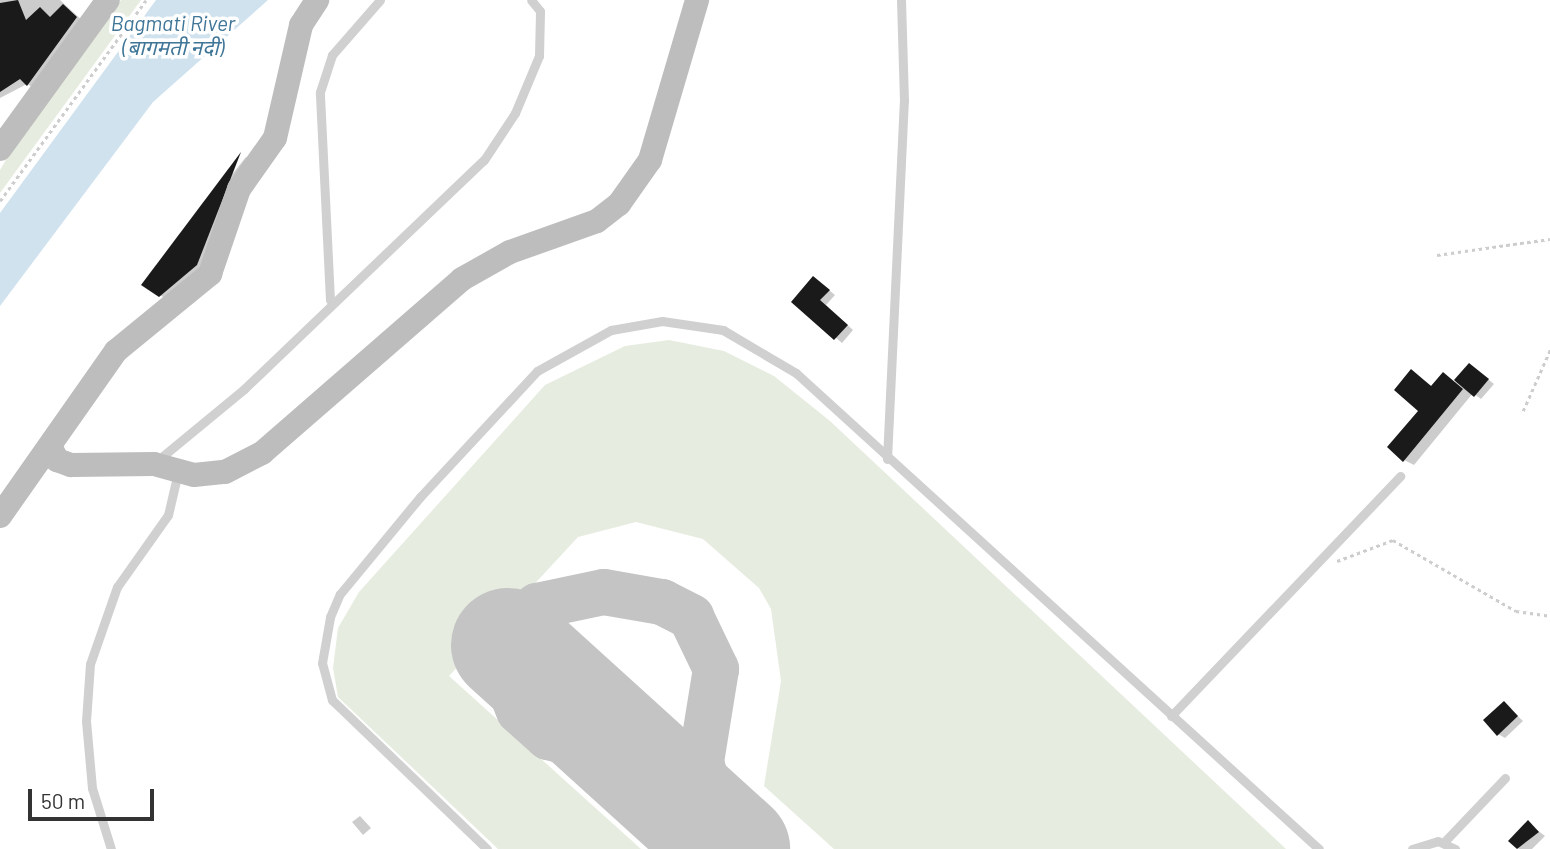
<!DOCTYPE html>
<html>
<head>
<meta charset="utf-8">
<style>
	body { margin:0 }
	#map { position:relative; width:1550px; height:849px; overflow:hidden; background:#fff; font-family:Barlow,"Noto Sans Devanagari",sans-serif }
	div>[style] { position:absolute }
	.green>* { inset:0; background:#e6ecdf }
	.water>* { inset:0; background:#cfe2ee }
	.shadow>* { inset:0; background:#0003 }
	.taxiway>* { height:46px; margin:-23px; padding:0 23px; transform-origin:23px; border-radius:23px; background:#c4c4c4 }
	.runway>* { height:114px; margin:-57px; padding:0 57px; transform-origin:57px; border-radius:57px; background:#c4c4c4 }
	.building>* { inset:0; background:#1a1a1a }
	.path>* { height:2.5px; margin-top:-1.25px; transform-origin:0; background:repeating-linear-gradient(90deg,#cdcdcd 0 3.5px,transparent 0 7px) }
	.service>* { height:9px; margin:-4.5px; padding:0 4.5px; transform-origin:4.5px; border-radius:4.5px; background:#d0d0d0 }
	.secondary>* { height:24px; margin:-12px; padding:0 12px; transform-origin:12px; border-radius:12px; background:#bdbdbd }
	span { translate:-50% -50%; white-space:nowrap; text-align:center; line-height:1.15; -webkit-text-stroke:7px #fff; paint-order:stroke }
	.water-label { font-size:21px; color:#3f7597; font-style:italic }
	.scale { position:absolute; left:28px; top:789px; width:126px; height:32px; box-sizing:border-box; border:4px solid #333; border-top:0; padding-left:9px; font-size:21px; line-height:24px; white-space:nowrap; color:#333; -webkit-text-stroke:5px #fff; paint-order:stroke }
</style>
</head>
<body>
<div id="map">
	<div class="green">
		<div style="clip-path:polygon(121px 0,141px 0,0 193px,0 170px,11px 151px)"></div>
		<div style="clip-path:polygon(669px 340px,724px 351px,774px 376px,830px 421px,1286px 849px,834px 849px,764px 786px,781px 681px,771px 609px,759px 588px,703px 539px,636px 522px,578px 537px,449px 676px,641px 849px,498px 849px,338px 697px,333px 668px,338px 628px,359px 592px,545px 385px,625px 346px)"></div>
	</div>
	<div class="water">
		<div style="clip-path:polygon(156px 0,268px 0,153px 102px,0 306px,0 213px)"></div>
	</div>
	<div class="shadow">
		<div style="clip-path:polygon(0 0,60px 0,85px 23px,36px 89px,27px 84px,0 98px)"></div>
		<div style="clip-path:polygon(246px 157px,258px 164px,211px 273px,174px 304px,144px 285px)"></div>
		<div style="clip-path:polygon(814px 278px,835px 295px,826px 305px,853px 330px,842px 343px,794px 302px)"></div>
		<div style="clip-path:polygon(1470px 365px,1494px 384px,1481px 399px,1473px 393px,1414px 465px,1404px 460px,1421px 410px,1412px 372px,1433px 387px,1443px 375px,1455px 382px)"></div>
		<div style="clip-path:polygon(1504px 703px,1523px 721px,1505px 738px,1498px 734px)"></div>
		<div style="clip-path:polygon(360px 816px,371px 828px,363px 835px,352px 822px)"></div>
		<div style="clip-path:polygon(1528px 823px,1545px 836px,1532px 849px,1519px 849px,1511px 841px)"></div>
	</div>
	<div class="taxiway">
		<div style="left:652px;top:775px;width:51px;rotate:-152.9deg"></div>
		<div style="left:607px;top:752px;width:61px;rotate:-165.7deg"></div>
		<div style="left:548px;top:737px;width:39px;rotate:-138deg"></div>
		<div style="left:519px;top:711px;width:31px;rotate:-112deg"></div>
		<div style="left:507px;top:682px;width:37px;rotate:-88deg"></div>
		<div style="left:508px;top:645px;width:49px;rotate:-53.4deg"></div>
		<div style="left:537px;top:606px;width:68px;rotate:-11.8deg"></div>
		<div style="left:604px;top:592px;width:59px;rotate:9.8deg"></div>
		<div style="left:662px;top:602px;width:33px;rotate:27deg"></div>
		<div style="left:691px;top:617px;width:58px;rotate:64.3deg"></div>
		<div style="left:716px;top:669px;width:94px;rotate:99.2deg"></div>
		<div style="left:701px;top:762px;width:79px;rotate:74.6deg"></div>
	</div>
	<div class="runway">
		<div style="left:508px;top:645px;width:304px;rotate:42.2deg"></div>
	</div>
	<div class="building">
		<div style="clip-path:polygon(18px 0,26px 20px,40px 7px,50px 17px,63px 4px,77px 17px,27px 86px,20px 79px,0 92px,0 3px)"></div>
		<div style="clip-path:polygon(241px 152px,197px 265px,159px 297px,141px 285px)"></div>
		<div style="clip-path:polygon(813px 276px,830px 290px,820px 300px,848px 325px,834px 340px,791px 302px)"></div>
		<div style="clip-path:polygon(1469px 363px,1489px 379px,1474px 397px,1454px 380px)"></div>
		<div style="clip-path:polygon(1411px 369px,1431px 386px,1443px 372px,1463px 389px,1403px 462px,1387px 447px,1418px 411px,1394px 390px)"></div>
		<div style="clip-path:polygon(1504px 701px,1518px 716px,1497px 736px,1483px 720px)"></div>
		<div style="clip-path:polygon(1528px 820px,1539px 832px,1517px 849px,1508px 841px)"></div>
	</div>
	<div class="path">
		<div style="left:0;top:201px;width:248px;rotate:-54deg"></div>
		<div style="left:1437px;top:255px;width:114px;rotate:-8.1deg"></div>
		<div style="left:1523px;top:411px;width:67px;rotate:-66.1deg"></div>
		<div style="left:1337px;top:561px;width:60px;rotate:-20.6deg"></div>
		<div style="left:1393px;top:540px;width:142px;rotate:30deg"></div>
		<div style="left:1516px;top:611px;width:34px;rotate:8deg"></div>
	</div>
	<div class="service">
		<div style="left:330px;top:300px;width:208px;rotate:-92.8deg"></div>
		<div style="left:320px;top:92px;width:39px;rotate:-72deg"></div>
		<div style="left:332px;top:55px;width:73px;rotate:-48.9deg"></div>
		<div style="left:887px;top:459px;width:358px;rotate:-87.3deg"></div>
		<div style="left:904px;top:101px;width:101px;rotate:-91.7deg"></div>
		<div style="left:158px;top:460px;width:112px;rotate:-39.5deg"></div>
		<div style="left:244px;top:389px;width:332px;rotate:-43.7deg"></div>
		<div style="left:484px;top:160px;width:56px;rotate:-56.6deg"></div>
		<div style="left:515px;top:113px;width:62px;rotate:-67.2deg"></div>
		<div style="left:539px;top:56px;width:45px;rotate:-88.7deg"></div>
		<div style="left:540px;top:11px;width:14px;rotate:-129deg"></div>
		<div style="left:1171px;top:716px;width:332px;rotate:-46.3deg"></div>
		<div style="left:1445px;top:841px;width:87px;rotate:-46.4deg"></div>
		<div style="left:111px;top:849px;width:64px;rotate:-107.3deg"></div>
		<div style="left:92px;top:788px;width:67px;rotate:-95.1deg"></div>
		<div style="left:86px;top:721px;width:57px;rotate:-86deg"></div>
		<div style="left:90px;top:664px;width:82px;rotate:-70.7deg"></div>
		<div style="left:117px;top:587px;width:88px;rotate:-54.7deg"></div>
		<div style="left:168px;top:515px;width:44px;rotate:-76.9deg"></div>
		<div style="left:487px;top:849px;width:215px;rotate:-136.1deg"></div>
		<div style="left:332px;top:700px;width:38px;rotate:-105deg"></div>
		<div style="left:322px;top:663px;width:47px;rotate:-80.1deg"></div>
		<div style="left:330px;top:617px;width:25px;rotate:-67deg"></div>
		<div style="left:340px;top:594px;width:126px;rotate:-50.5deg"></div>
		<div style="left:420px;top:497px;width:172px;rotate:-47.1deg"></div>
		<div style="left:537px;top:371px;width:85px;rotate:-29deg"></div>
		<div style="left:611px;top:330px;width:52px;rotate:-10deg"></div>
		<div style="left:662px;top:321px;width:62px;rotate:8.4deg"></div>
		<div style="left:723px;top:330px;width:85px;rotate:30.5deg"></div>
		<div style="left:796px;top:373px;width:707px;rotate:42.31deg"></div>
		<div style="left:1412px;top:849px;width:27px;rotate:-17deg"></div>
		<div style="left:1438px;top:841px;width:19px;rotate:25deg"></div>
	</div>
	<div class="secondary">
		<div style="left:0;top:149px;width:184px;rotate:-54.1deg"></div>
		<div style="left:50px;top:446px;width:16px;rotate:63deg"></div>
		<div style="left:57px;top:460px;width:15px;rotate:20deg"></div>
		<div style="left:71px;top:465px;width:83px;rotate:-0.7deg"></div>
		<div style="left:154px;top:464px;width:41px;rotate:15.4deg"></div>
		<div style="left:194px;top:475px;width:31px;rotate:-6deg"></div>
		<div style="left:225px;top:472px;width:42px;rotate:-27.2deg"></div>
		<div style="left:262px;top:453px;width:265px;rotate:-41deg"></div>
		<div style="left:462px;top:279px;width:55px;rotate:-29.4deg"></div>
		<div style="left:510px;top:252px;width:92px;rotate:-19.6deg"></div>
		<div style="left:597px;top:221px;width:28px;rotate:-38deg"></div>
		<div style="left:619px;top:204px;width:54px;rotate:-54.8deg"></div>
		<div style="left:650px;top:160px;width:167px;rotate:-73.6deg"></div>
		<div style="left:0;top:516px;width:202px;rotate:-54.9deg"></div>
		<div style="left:116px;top:351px;width:122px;rotate:-39.3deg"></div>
		<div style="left:210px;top:274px;width:90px;rotate:-71.2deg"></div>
		<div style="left:239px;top:189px;width:62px;rotate:-54.8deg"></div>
		<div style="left:275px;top:138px;width:116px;rotate:-77deg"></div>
		<div style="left:301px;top:25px;width:30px;rotate:-57deg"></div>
	</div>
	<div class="water-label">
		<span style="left:173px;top:35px">Bagmati River<br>(बागमती नदी)</span>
	</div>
	<div class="scale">50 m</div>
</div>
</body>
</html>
